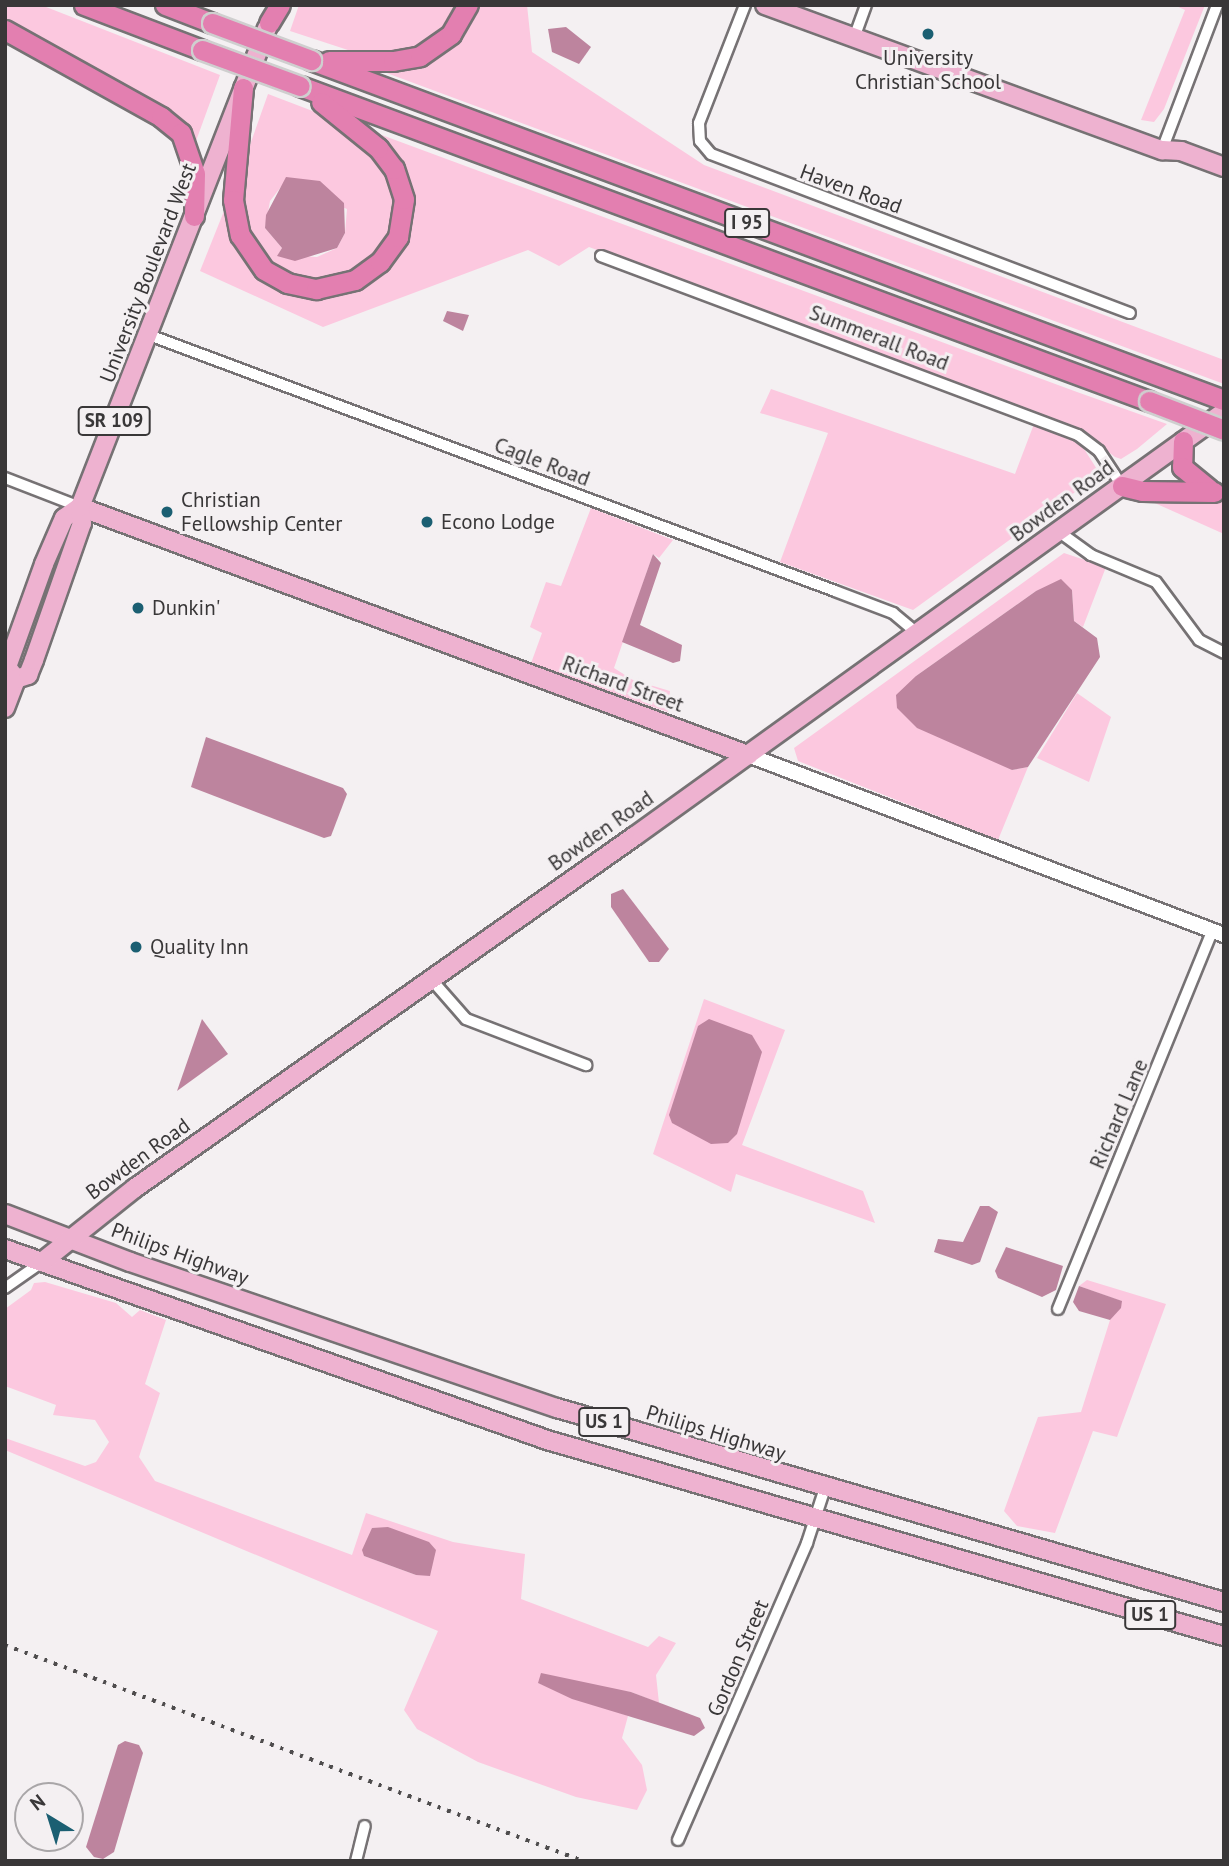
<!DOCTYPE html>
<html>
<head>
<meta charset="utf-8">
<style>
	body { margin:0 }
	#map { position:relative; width:1229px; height:1866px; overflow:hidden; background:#f4f0f2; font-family:"PT Sans",sans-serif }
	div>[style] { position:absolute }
	.green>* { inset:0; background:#fcc8df }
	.water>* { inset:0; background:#bd849e }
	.roads { filter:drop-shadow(2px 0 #767274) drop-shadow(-2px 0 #767274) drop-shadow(0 2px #767274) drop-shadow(0 -2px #767274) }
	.minor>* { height:10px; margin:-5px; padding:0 5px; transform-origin:5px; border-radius:5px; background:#fff }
	.tertiary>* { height:14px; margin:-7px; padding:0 7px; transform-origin:7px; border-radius:7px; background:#fff }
	.primary>* { height:18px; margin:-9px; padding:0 9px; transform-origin:9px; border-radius:9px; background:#eeb2d0 }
	.motorway>* { height:19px; margin:-9.5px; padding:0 9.5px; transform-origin:9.5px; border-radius:9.5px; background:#e37fb0 }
	.rail>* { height:3.5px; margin-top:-1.75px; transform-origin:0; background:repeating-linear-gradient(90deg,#4e4c4d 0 3.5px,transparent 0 10.5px) }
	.bridges { filter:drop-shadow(2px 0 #cfcfcf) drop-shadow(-2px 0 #cfcfcf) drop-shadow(0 2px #cfcfcf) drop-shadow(0 -2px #cfcfcf) }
	.motorway-bridge>* { height:19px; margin:-9.5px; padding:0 9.5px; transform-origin:9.5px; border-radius:9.5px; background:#e37fb0 }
	.dots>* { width:19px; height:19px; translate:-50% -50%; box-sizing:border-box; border:4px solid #f4f0f2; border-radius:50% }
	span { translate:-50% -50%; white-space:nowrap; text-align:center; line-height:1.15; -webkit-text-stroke:6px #f4f0f2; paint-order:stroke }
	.shield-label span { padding:2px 5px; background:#f4f0f2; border:2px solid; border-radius:5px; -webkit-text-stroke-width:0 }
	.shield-label { font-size:19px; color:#393738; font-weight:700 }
	.poi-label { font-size:21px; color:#393738 }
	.left { translate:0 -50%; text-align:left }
	.street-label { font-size:21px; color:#393738 }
	.frame { position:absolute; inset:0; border:7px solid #393738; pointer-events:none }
	.north { position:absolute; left:14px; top:1782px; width:70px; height:70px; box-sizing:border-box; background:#f4f0f2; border:2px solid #a9a6a8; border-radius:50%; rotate:322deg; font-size:19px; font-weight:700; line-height:28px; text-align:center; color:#393738 }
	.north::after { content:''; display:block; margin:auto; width:24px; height:32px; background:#1b5f72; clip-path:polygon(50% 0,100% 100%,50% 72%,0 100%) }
</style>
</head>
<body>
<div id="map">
	<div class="green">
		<div style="clip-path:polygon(5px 5px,41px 5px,220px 75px,196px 141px,5px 25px)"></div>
		<div style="clip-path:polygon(299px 5px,460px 5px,448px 25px,413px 49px,376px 54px,351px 51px,290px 31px)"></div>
		<div style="clip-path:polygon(473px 5px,527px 5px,532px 52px,704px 165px,1224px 360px,1224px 384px,384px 72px,384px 68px,404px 67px)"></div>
		<div style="clip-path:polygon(1174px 5px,1205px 5px,1164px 109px,1154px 122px,1141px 120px,1185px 10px)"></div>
		<div style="clip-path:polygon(evenodd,268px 94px,331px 118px,382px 162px,395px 198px,390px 234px,374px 258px,350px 276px,304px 281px,272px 266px,250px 240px,242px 205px,245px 159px,268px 94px,284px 183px,347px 209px,345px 233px,337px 248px,317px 257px,278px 255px,282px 248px,265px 228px,270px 201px,284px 183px)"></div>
		<div style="clip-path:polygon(379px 134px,1077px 392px,1167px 424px,1137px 449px,1121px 459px,1115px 457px,1082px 432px,589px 247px,559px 266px,528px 250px,323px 327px,200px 271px,226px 206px,231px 229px,247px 262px,271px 283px,311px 296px,346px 293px,376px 278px,400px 246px,409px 217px,377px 139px)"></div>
		<div style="clip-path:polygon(771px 389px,1015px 474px,1034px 424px,1079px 441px,1100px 474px,913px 610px,780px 562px,828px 433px,760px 413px)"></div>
		<div style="clip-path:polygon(1148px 500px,1224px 502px,1224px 534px)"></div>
		<div style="clip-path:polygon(591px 508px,673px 540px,659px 558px,653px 554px,614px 668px,633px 680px,670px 691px,668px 712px,530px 666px,542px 633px,530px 627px,546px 582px,561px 586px)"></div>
		<div style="clip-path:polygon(1064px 553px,1106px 567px,1083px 627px,1074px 621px,1072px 590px,1036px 591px,916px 676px,1012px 770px,1028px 767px,998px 840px,798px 761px,794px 748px)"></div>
		<div style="clip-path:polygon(1077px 693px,1111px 717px,1089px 782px,1037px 758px)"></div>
		<div style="clip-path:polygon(704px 999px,785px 1030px,742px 1145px,863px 1191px,875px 1223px,736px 1174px,731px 1192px,653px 1154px)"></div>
		<div style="clip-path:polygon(1087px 1280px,1166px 1304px,1117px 1437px,1093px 1431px,1055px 1533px,1017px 1526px,1004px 1511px,1038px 1417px,1081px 1412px,1110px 1320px,1121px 1301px,1079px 1286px)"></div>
		<div style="clip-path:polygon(evenodd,45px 1282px,116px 1303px,132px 1317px,140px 1310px,166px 1320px,145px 1384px,160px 1393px,139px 1457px,155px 1481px,352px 1555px,366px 1513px,453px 1542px,525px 1554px,521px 1599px,648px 1647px,659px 1636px,676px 1643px,656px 1675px,659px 1703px,631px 1692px,538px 1683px,628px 1716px,622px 1738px,642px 1765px,647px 1790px,637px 1810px,576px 1797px,478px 1762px,417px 1729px,404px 1710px,438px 1631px,5px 1450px,5px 1438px,85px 1466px,96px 1462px,109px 1442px,95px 1420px,53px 1415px,56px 1405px,5px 1386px,5px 1309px,31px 1290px,34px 1283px,45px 1282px,388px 1527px,408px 1537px,416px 1575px,364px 1556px,388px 1527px)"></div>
	</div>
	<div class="water">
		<div style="clip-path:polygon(566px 27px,591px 47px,579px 64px,552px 52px,548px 29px)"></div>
		<div style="clip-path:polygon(286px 177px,320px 181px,344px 203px,345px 233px,337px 248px,295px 261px,277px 256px,282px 248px,265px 228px,266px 215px)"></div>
		<div style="clip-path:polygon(447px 311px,469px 315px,463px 331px,443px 321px)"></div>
		<div style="clip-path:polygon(653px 554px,661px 563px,640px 625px,682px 645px,680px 661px,673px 663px,622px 642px)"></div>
		<div style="clip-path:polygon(1061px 579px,1072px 590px,1074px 621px,1097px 638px,1100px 657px,1028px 767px,1012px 770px,917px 728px,897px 708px,896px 695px,916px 676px,1036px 591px)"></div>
		<div style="clip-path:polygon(206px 737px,343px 788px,347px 794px,331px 836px,324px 838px,191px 787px)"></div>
		<div style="clip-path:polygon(623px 889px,669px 949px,659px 962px,649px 962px,611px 907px,611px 894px)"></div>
		<div style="clip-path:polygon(202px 1019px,228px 1054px,177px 1091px)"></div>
		<div style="clip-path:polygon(709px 1019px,752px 1035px,762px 1052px,737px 1134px,728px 1143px,711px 1144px,672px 1123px,669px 1115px,698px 1026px)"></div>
		<div style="clip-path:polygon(980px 1206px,989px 1206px,998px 1212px,980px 1262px,972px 1265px,934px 1252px,938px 1239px,963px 1242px)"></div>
		<div style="clip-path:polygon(1006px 1247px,1063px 1266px,1056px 1290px,1042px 1297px,998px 1278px,995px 1271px)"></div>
		<div style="clip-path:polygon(1079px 1286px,1122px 1301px,1121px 1308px,1110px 1320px,1079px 1311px,1073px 1302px)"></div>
		<div style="clip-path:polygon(388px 1527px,429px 1542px,436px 1550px,430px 1576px,416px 1575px,364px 1556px,362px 1550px,372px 1528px)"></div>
		<div style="clip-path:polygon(541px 1673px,631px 1692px,700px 1718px,705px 1728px,694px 1736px,572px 1699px,538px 1683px)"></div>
		<div style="clip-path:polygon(125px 1741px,139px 1745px,143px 1753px,114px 1852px,103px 1859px,94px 1857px,86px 1847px,118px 1745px)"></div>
	</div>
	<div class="roads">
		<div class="minor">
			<div style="left:745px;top:5px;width:127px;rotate:111.3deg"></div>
			<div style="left:699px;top:123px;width:18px;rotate:87deg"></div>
			<div style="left:700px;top:141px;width:17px;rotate:50deg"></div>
			<div style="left:711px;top:154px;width:448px;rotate:20.8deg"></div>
			<div style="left:854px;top:38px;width:35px;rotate:-70deg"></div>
			<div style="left:1162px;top:150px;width:155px;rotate:-69.2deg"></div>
			<div style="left:601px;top:256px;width:509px;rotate:20.57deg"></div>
			<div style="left:1078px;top:435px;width:26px;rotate:37deg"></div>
			<div style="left:1099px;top:451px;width:42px;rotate:56.7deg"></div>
			<div style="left:149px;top:335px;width:732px;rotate:20.46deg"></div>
			<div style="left:835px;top:591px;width:62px;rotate:20.8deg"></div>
			<div style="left:893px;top:613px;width:31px;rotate:40deg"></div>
			<div style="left:5px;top:478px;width:80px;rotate:21.1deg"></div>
			<div style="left:1058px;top:531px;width:41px;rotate:36deg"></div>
			<div style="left:1091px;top:555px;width:70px;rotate:22.6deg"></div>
			<div style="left:1156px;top:582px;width:72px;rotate:53.4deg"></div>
			<div style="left:1199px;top:640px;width:28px;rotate:27deg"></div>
			<div style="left:431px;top:979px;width:53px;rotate:48.8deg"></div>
			<div style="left:466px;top:1019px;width:129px;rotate:21deg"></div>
			<div style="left:5px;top:1288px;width:45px;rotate:-35.1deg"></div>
			<div style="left:1058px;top:1309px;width:408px;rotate:-67.8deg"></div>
			<div style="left:678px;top:1840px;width:324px;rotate:-66.5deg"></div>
			<div style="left:807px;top:1543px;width:58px;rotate:-71.9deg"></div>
			<div style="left:356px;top:1861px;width:36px;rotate:-76deg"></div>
		</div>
		<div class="tertiary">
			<div style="left:748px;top:755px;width:509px;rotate:20.71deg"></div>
		</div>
		<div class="primary">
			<div style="left:765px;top:5px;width:423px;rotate:20.1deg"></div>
			<div style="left:1162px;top:150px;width:19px;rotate:3deg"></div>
			<div style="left:1181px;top:151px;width:46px;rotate:20.4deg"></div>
			<div style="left:80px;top:507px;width:713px;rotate:20.37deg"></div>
			<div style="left:16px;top:679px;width:15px;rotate:-127deg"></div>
			<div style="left:7px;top:667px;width:109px;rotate:-70.2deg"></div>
			<div style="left:44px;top:564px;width:50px;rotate:-66.5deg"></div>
			<div style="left:64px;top:518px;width:19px;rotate:-35deg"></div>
			<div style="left:5px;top:708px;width:31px;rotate:-69deg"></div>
			<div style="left:16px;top:679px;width:13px;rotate:-18deg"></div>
			<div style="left:28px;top:675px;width:16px;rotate:-68deg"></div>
			<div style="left:34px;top:660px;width:145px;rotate:-70.7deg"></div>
			<div style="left:82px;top:523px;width:16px;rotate:-97deg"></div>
			<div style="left:80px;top:507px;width:514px;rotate:-68.67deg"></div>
			<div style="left:5px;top:1214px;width:134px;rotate:21deg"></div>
			<div style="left:130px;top:1262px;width:451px;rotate:18.9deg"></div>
			<div style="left:557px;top:1408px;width:695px;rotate:16.22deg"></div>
			<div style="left:5px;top:1249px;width:575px;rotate:19.41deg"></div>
			<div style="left:547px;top:1440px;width:705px;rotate:16.15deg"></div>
			<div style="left:42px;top:1262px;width:119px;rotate:-38.5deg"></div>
			<div style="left:135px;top:1188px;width:611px;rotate:-35.15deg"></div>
			<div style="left:635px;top:836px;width:726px;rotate:-35.75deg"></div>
		</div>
		<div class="motorway">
			<div style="left:84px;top:5px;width:126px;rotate:20.9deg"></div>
			<div style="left:165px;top:5px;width:50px;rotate:21deg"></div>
			<div style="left:269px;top:23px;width:21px;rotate:-59deg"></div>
			<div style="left:5px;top:30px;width:179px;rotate:29.1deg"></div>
			<div style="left:161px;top:117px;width:26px;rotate:39deg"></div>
			<div style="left:181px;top:133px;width:43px;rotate:71.1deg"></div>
			<div style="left:195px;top:174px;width:42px;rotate:91.4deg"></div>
			<div style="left:311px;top:60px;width:974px;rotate:20.43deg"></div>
			<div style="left:329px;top:61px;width:64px"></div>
			<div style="left:393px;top:61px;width:27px;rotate:-10deg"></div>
			<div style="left:420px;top:56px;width:38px;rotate:-35deg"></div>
			<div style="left:451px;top:34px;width:34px;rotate:-60deg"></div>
			<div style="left:300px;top:86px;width:906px;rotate:20.36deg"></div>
			<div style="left:243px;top:88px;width:112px;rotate:95.1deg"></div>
			<div style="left:233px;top:200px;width:36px;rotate:79deg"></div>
			<div style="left:240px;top:235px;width:42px;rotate:55.6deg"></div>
			<div style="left:264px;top:270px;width:26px;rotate:29deg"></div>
			<div style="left:287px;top:283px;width:30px;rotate:12deg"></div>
			<div style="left:316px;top:289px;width:40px;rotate:-13deg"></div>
			<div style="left:355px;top:280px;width:31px;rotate:-36deg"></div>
			<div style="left:380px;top:262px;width:31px;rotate:-54deg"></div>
			<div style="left:398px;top:237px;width:38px;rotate:-81deg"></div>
			<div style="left:404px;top:199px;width:32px;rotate:-108deg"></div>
			<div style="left:394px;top:169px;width:26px;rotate:-127deg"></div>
			<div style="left:378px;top:148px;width:73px;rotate:-141.1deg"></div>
			<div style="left:1183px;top:441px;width:26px;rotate:92deg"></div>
			<div style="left:1182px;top:467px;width:35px;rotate:39deg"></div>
			<div style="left:1122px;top:486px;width:21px;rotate:14deg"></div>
			<div style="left:1142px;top:491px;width:72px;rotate:0.8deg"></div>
		</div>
	</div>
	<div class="rail">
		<div style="left:5px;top:1645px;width:617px;rotate:20.49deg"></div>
	</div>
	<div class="bridges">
		<div class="motorway-bridge">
			<div style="left:212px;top:23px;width:106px;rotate:20.5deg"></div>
			<div style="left:202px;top:50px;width:104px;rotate:20.2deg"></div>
			<div style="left:1149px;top:401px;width:80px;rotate:21.1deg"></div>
		</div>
	</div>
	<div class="dots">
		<div style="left:928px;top:34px;background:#1b5f72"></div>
		<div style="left:167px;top:512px;background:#1b5f72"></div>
		<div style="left:427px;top:522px;background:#1b5f72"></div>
		<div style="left:138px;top:608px;background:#1b5f72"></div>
		<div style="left:136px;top:947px;background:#1b5f72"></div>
	</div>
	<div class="shield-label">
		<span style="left:747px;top:223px">I 95</span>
		<span style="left:114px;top:421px">SR 109</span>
		<span style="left:604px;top:1422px">US 1</span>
		<span style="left:1150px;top:1615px">US 1</span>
	</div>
	<div class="poi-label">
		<span style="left:928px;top:70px">University<br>Christian School</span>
		<span class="left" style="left:181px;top:512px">Christian<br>Fellowship Center</span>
		<span class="left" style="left:441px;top:522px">Econo Lodge</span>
		<span class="left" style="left:152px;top:608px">Dunkin'</span>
		<span class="left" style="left:150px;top:947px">Quality Inn</span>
	</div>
	<div class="street-label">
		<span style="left:851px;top:189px;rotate:20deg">Haven Road</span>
		<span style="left:148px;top:273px;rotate:-69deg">University Boulevard West</span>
		<span style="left:879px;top:338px;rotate:21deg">Summerall Road</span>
		<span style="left:542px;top:462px;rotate:21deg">Cagle Road</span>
		<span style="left:1062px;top:501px;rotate:-36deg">Bowden Road</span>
		<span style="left:623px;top:684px;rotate:20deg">Richard Street</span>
		<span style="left:601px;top:831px;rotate:-35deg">Bowden Road</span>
		<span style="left:1119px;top:1114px;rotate:-67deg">Richard Lane</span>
		<span style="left:138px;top:1159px;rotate:-36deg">Bowden Road</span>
		<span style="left:180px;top:1254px;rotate:20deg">Philips Highway</span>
		<span style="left:716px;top:1433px;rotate:17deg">Philips Highway</span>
		<span style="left:738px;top:1658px;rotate:-67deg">Gordon Street</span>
	</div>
	<div class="frame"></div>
	<div class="north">N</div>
</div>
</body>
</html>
